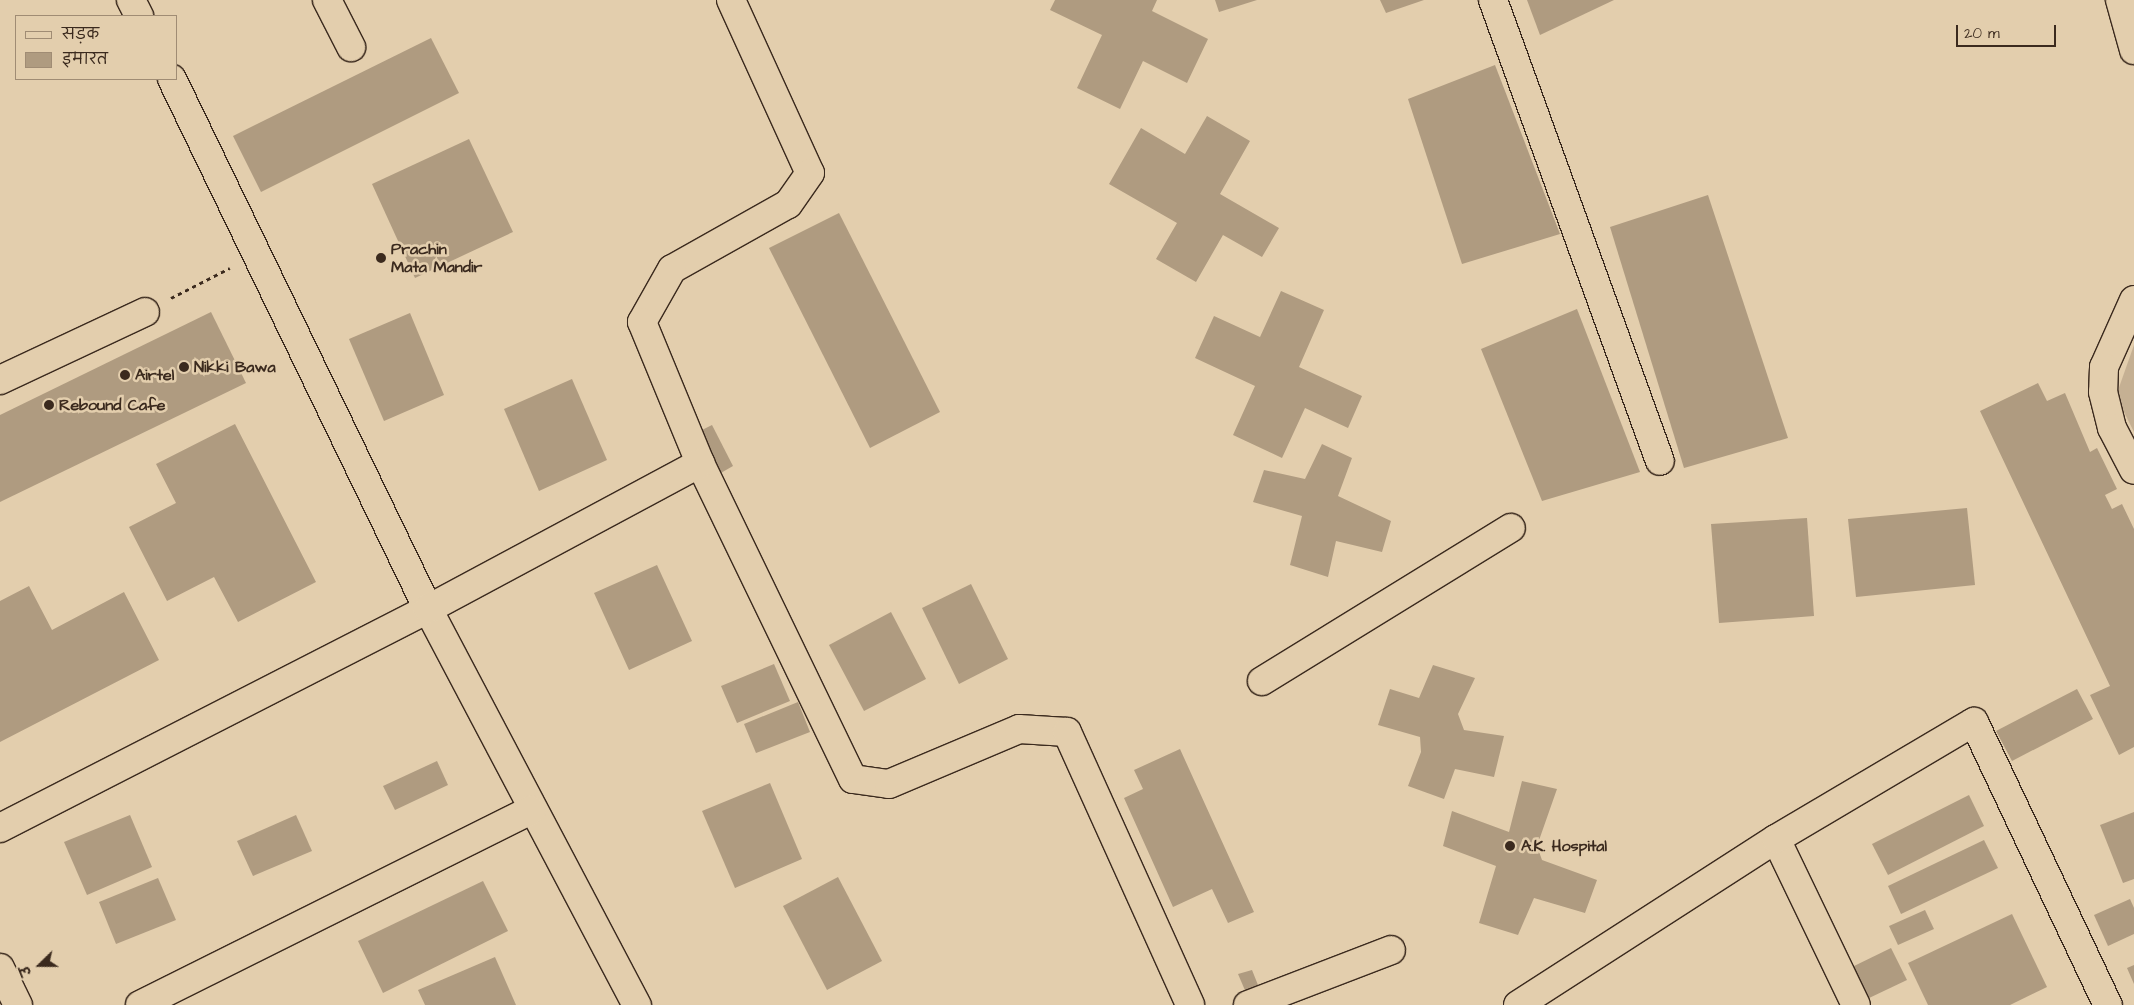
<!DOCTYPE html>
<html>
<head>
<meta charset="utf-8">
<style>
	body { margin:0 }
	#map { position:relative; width:2134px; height:1005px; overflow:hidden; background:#e3cead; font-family:"Architects Daughter","Playpen Sans Deva",sans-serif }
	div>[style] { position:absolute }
	.green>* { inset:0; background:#c5b093 }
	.building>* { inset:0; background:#af9b80 }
	.path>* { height:3px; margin-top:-1.5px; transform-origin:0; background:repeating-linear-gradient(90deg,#3b2a1e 0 4px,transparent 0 8px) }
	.roads { filter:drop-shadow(1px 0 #3b2a1e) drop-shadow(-1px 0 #3b2a1e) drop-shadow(0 1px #3b2a1e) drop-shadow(0 -1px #3b2a1e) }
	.minor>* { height:28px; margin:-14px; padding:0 14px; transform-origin:14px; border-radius:14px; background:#e3cead }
	.dots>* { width:14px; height:14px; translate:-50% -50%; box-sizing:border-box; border:2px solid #e3cead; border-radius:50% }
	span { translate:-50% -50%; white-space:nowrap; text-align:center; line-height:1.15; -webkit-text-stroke:5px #e3cead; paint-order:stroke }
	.poi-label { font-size:16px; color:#3b2a1e; font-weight:700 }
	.left { translate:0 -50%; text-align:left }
	.legend { position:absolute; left:15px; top:15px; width:162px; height:65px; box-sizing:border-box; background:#e3cead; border:1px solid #a08c74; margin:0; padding:6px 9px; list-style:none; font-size:15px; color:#3b2a1e }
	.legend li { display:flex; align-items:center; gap:10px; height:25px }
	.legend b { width:25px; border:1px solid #a08c74 }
	.north { position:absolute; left:15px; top:940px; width:50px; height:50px; -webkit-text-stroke:4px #e3cead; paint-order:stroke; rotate:248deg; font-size:14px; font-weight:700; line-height:20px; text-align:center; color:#3b2a1e }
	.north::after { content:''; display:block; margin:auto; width:18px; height:22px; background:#3b2a1e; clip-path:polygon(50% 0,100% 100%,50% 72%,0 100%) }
	.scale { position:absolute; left:1956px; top:25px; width:100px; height:22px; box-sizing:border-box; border:2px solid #3b2a1e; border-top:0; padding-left:6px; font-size:15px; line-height:18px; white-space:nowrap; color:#3b2a1e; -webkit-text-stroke:4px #e3cead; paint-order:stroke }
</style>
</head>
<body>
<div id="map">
	<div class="green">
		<div style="clip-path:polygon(2134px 345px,2134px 432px,2116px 396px)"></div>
	</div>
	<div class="building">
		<div style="clip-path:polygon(1055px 0,1157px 0,1152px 11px,1208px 39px,1187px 83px,1143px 61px,1120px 109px,1077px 88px,1102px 35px,1050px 10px)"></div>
		<div style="clip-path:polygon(1215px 0,1257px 0,1219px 12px)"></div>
		<div style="clip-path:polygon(1380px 0,1424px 0,1386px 13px)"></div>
		<div style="clip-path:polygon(1527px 0,1614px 0,1540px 35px)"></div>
		<div style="clip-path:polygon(431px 38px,459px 93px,261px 192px,233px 136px)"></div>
		<div style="clip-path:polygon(1495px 65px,1560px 234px,1462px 264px,1408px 99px)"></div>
		<div style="clip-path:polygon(1207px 116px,1250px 141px,1220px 194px,1279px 228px,1262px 257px,1223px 235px,1196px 282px,1156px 259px,1177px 223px,1109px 184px,1141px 128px,1185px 154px)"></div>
		<div style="clip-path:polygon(469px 139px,513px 232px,415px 278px,372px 184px)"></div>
		<div style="clip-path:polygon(1708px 195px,1788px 438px,1684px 468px,1610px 227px)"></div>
		<div style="clip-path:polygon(839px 213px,940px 412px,870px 448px,769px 248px)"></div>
		<div style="clip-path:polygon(1281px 291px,1324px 310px,1299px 367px,1362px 396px,1348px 428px,1305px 408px,1282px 458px,1233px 435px,1255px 386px,1195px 358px,1214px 316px,1260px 337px)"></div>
		<div style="clip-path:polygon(1577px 309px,1640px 472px,1542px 501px,1481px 349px)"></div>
		<div style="clip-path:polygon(211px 312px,246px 383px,0 502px,0 415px)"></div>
		<div style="clip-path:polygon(410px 313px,444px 395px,384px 421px,349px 339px)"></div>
		<div style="clip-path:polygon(572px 379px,607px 460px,539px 491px,504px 409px)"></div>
		<div style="clip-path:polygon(2038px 383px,2047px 401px,2065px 393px,2090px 452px,2097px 448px,2117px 489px,2105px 495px,2112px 509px,2122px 504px,2134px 529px,2134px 747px,2119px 755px,2090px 695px,2110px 686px,1980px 411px)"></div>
		<div style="clip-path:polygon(235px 424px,316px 582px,238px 622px,214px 577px,167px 601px,129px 527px,176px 503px,156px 464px)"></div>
		<div style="clip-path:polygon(712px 425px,733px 466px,719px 474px,698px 432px)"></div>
		<div style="clip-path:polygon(1322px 444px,1352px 458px,1338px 496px,1391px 521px,1382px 552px,1336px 541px,1328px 577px,1290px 565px,1302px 516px,1253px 502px,1264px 470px,1305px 479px)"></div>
		<div style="clip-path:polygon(1967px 508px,1975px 585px,1856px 597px,1848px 519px)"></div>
		<div style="clip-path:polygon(1807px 518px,1814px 616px,1719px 623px,1711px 524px)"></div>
		<div style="clip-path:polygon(657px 565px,692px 641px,629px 670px,594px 593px)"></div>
		<div style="clip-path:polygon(971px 584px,1008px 659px,959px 684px,922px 608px)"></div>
		<div style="clip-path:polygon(29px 586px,52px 630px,124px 592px,159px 660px,0 742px,0 601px)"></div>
		<div style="clip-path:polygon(891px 612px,926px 679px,864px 711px,829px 645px)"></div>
		<div style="clip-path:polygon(774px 664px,790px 701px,737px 723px,721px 686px)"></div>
		<div style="clip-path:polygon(1433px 665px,1475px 678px,1458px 714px,1464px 730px,1504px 736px,1494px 777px,1455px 769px,1444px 799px,1408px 786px,1421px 752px,1420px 737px,1378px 725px,1390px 689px,1419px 698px)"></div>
		<div style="clip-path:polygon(2077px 689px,2093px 719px,2012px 761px,1996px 731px)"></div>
		<div style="clip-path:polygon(798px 702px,810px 732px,756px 753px,744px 724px)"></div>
		<div style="clip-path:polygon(1180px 749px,1254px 912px,1228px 923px,1212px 889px,1173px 907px,1124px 798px,1143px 789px,1134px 770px)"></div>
		<div style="clip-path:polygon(437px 761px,448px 785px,395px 810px,383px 786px)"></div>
		<div style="clip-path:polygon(1522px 781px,1557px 789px,1537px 846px,1542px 860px,1597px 880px,1585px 913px,1534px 898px,1518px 935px,1479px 923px,1496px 866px,1443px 846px,1452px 811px,1509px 832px)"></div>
		<div style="clip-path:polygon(770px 783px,802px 859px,735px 888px,702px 811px)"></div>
		<div style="clip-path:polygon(1969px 795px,1984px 826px,1888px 875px,1872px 844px)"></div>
		<div style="clip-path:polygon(2134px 812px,2134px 879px,2123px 883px,2100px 825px)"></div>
		<div style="clip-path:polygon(130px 815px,152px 867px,87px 895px,64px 842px)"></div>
		<div style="clip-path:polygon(296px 815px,312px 851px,253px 876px,237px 841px)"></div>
		<div style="clip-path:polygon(1984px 840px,1998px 868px,1901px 914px,1888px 886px)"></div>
		<div style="clip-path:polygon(838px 877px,882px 961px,827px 990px,783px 906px)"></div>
		<div style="clip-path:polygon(158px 878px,176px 920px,116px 944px,99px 902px)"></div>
		<div style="clip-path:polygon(483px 881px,508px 931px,383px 993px,358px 941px)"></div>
		<div style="clip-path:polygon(2130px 899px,2134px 908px,2134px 934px,2108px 946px,2094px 915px)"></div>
		<div style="clip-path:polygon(1925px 910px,1934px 929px,1898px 945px,1889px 926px)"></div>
		<div style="clip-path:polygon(2012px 914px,2047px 987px,2010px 1005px,1928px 1005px,1908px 963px)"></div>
		<div style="clip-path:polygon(1891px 948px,1907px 980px,1867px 999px,1852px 967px)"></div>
		<div style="clip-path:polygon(495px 957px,516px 1005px,425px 1005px,418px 990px)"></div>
		<div style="clip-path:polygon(2134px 965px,2134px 984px,2127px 968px)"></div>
		<div style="clip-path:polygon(1252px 970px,1260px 990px,1247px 995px,1238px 974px)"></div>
	</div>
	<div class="path">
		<div style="left:171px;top:298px;width:66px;rotate:-27deg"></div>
	</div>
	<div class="roads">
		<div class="minor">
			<div style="left:131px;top:0;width:18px;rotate:63deg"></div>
			<div style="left:327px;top:0;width:53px;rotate:62.9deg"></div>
			<div style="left:731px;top:0;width:190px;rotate:65.5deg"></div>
			<div style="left:810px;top:173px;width:38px;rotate:125deg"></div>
			<div style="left:788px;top:204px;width:133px;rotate:150.7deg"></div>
			<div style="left:672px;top:269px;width:61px;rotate:119.5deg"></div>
			<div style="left:642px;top:322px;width:152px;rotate:67.6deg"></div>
			<div style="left:700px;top:463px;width:351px;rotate:64.2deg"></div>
			<div style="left:853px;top:779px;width:36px;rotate:8deg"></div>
			<div style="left:889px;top:784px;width:141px;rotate:-22.9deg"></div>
			<div style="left:1019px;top:729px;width:48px;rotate:3.6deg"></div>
			<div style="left:1067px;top:732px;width:299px;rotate:65.7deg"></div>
			<div style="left:1493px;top:0;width:490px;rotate:70.1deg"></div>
			<div style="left:2120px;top:0;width:52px;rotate:74.4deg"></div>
			<div style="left:172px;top:79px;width:589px;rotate:64.22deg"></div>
			<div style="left:428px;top:609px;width:448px;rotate:62.2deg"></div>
			<div style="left:2134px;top:300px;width:73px;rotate:114.1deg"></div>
			<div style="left:2104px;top:367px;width:25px;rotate:92deg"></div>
			<div style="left:2103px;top:392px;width:37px;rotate:76deg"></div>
			<div style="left:2112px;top:428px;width:47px;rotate:62.4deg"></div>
			<div style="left:0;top:380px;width:160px;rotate:-25.1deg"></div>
			<div style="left:1262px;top:681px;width:292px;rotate:-31.6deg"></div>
			<div style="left:0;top:828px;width:481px;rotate:-27.1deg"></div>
			<div style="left:428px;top:609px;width:309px;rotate:-28.2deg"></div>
			<div style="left:1776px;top:839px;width:184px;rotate:64.3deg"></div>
			<div style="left:0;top:968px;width:41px;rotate:64.1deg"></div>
			<div style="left:140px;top:1005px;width:437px;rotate:-26.5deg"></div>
			<div style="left:1248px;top:1005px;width:153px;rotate:-21deg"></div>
			<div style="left:1518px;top:1005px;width:307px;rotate:-32.8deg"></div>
			<div style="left:1776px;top:839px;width:230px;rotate:-30.6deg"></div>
			<div style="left:1974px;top:722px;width:313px;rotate:64.7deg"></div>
		</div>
	</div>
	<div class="dots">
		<div style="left:381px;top:258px;background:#3b2a1e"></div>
		<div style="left:184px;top:367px;background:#3b2a1e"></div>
		<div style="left:125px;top:375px;background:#3b2a1e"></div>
		<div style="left:49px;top:405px;background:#3b2a1e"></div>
		<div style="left:1510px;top:846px;background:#3b2a1e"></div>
	</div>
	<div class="poi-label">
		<span class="left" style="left:391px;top:258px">Prachin<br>Mata Mandir</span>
		<span class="left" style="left:194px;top:367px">Nikki Bawa</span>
		<span class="left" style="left:135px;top:375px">Airtel</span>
		<span class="left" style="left:59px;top:405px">Rebound Cafe</span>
		<span class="left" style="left:1521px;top:846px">A.K. Hospital</span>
	</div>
	<ul class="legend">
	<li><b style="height:6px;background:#e3cead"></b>सड़क</li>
	<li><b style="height:14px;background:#af9b80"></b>इमारत</li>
	</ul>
	<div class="north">उ</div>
	<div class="scale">20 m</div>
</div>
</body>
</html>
